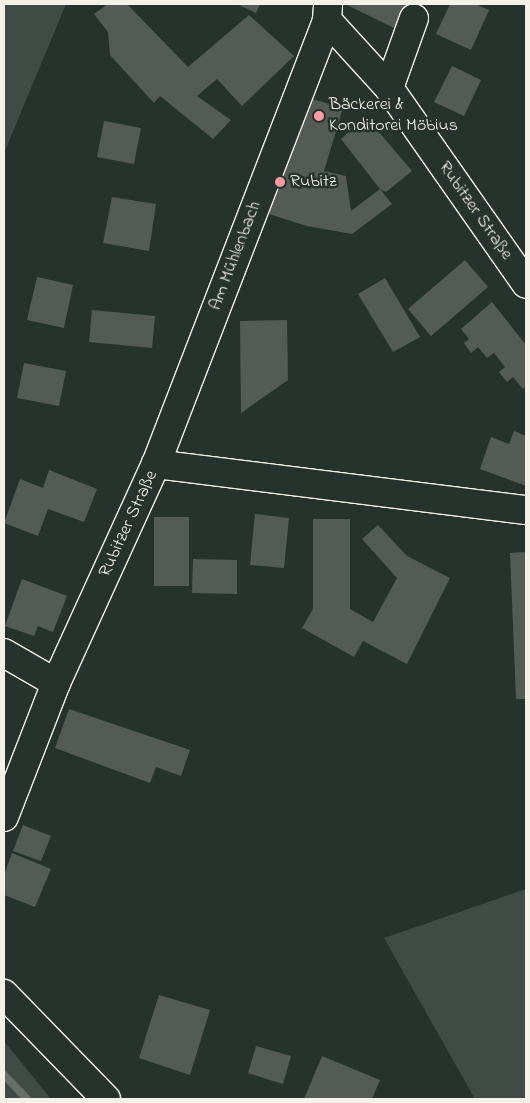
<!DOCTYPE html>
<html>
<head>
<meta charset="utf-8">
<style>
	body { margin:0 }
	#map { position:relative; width:530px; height:1103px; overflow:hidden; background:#26332d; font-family:"Indie Flower",sans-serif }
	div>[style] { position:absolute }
	.green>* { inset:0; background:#414b45 }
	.stream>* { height:8px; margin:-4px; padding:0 4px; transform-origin:4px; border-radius:4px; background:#676f68 }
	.building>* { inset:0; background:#525c55 }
	.roads { filter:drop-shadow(1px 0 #f4f1e8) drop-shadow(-1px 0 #f4f1e8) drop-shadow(0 1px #f4f1e8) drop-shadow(0 -1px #f4f1e8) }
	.minor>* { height:28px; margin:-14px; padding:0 14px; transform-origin:14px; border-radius:14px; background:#26332d }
	.major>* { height:28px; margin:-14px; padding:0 14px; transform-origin:14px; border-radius:14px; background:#26332d }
	.dots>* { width:14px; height:14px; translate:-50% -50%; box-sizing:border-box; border:2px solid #26332d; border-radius:50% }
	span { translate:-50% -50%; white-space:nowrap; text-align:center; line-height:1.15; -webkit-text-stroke:5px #26332d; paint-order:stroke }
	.poi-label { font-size:18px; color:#f4f1e8 }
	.left { translate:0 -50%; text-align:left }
	.street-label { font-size:18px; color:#f4f1e8 }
	.frame { position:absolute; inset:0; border:5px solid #f4f1e8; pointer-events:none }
</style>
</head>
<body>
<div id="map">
	<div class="green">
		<div style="clip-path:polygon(4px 4px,66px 4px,4px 153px)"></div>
		<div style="clip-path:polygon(526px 889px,526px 1099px,475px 1099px,384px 938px)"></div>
		<div style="clip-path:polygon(4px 1041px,51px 1099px,4px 1099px)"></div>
	</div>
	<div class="stream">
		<div style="left:4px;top:1075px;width:33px;rotate:46deg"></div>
	</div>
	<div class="building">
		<div style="clip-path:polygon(108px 4px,127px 4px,188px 67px,249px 15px,294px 56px,242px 106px,217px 79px,197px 96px,231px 120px,213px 139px,160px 96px,154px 103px,110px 55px,108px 32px,94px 14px)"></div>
		<div style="clip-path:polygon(237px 4px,260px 4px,256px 13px)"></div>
		<div style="clip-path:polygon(345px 4px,407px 4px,394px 28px)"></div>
		<div style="clip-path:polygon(450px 4px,475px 4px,489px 10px,471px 50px,436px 34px)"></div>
		<div style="clip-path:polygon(452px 66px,481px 80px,464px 116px,434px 102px)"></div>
		<div style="clip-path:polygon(305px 97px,343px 108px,324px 171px,346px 176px,351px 211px,380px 189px,392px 204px,352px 234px,307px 226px,269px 214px)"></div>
		<div style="clip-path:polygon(366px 117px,412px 171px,386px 192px,380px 189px,341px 139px)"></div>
		<div style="clip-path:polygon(104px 121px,141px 128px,134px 164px,97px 157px)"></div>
		<div style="clip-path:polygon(112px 197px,156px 204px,149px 251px,103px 243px)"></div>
		<div style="clip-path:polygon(465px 260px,488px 287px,431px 336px,408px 309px)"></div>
		<div style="clip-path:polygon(37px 277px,73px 285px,64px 328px,27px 320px)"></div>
		<div style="clip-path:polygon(385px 278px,420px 337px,393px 352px,358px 294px)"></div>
		<div style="clip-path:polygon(492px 302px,526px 345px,526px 386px,523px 389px,513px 377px,507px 382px,499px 372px,505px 367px,494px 353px,487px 358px,478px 347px,471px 353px,464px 343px,469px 339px,461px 329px)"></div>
		<div style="clip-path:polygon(92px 310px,155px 316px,152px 348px,89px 342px)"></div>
		<div style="clip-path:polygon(287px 320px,288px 380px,241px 413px,240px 321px)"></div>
		<div style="clip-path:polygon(24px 363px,66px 371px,59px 406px,17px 398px)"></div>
		<div style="clip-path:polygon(514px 431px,526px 436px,526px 486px,480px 469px,491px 437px,509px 444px)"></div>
		<div style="clip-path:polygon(49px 470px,97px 489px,84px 522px,48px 509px,38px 536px,4px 523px,20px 479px,43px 488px)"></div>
		<div style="clip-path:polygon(255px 514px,289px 518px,284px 568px,250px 565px)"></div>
		<div style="clip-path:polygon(154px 517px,189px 517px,189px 586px,154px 586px)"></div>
		<div style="clip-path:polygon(313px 519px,350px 519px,350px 609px,373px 622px,397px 578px,362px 539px,378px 525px,407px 556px,450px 578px,407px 664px,363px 641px,354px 657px,302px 628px,313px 609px)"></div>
		<div style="clip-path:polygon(526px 552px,526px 699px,516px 699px,510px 553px)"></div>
		<div style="clip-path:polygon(193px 559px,237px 560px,237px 594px,192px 593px)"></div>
		<div style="clip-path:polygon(22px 579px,67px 596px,53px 632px,38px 626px,34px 636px,5px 626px)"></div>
		<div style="clip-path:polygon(69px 709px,190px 750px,181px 776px,156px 767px,150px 783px,55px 748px)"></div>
		<div style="clip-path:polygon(23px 825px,51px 836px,41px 861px,13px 851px)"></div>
		<div style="clip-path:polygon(12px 853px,51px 869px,35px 907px,4px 895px,4px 875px)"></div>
		<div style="clip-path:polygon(159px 995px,210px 1010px,190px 1075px,139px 1058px)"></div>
		<div style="clip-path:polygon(256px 1046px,291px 1056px,283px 1084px,248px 1073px)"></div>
		<div style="clip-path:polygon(322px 1056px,380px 1080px,372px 1099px,304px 1099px)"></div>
	</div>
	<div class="roads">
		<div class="minor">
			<div style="left:327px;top:20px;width:92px;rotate:47.6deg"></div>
			<div style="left:389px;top:88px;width:239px;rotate:55deg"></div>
			<div style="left:389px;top:88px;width:74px;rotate:-70.3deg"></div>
			<div style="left:156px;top:464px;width:373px;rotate:7.1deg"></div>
			<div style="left:4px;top:653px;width:60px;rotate:30deg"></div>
			<div style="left:4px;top:994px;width:146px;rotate:45.8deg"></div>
		</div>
		<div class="major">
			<div style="left:4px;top:817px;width:144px;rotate:-68.8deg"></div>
			<div style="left:56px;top:683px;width:241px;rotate:-65.5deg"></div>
			<div style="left:156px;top:464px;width:476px;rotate:-68.9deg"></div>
			<div style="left:327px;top:20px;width:16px;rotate:-86deg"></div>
		</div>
	</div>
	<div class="dots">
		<div style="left:319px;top:116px;background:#ff9aa2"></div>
		<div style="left:280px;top:182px;background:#ff9aa2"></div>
	</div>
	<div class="poi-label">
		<span class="left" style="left:329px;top:116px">Bäckerei &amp;<br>Konditorei Möbius</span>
		<span class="left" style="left:290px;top:182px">Rubitz</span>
	</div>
	<div class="street-label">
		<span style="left:475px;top:211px;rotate:55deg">Rubitzer Straße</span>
		<span style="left:236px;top:256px;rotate:-69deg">Am Mühlenbach</span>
		<span style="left:129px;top:524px;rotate:-65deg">Rubitzer Straße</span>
	</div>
	<div class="frame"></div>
</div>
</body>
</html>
